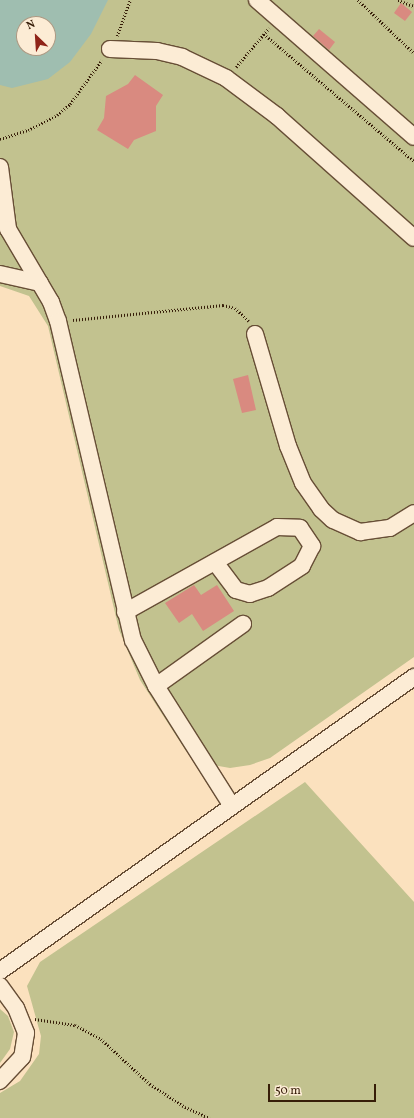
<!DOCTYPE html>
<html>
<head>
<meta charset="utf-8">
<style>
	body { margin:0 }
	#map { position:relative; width:414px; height:1118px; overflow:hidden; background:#fbe1be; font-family:Vollkorn,serif }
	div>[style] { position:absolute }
	.green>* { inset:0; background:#c2c28f }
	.water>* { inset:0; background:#9fbeb0 }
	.building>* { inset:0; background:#d98a80 }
	.path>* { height:2.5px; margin-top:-1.25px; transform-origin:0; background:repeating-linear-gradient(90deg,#361d08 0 1px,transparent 0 3px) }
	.roads { filter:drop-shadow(1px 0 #674e36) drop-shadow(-1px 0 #674e36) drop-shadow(0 1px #674e36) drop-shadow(0 -1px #674e36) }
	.minor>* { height:16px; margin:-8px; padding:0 8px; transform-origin:8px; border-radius:8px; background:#fcecd5 }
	span { translate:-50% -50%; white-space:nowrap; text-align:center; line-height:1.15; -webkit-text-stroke:3.5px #fcecd5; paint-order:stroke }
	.north { position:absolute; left:16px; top:16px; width:40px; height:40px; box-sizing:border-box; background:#fcecd5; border:1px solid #ad9983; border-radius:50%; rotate:335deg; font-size:11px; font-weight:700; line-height:16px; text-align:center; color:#361d08 }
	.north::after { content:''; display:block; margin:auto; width:14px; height:18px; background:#8f2418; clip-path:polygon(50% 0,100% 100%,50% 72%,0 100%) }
	.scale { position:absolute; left:268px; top:1084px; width:108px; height:18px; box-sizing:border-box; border:2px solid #361d08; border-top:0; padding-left:5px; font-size:12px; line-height:14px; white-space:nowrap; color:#361d08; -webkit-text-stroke:3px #fcecd5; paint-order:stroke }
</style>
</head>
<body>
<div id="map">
	<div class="green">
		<div style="clip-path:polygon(evenodd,0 0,414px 0,414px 657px,270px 758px,250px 765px,230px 768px,213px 765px,186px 751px,140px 680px,119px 630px,48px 326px,29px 296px,0 286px,0 0,24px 24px,48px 24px,48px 48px,24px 48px,24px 24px)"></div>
		<div style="clip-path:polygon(305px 782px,414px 902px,414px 1118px,0 1118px,0 1093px,20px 1081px,39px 1054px,41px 1036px,27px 986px,40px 962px)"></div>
		<div style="clip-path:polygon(0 1009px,8px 1016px,14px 1032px,10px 1049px,0 1063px)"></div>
	</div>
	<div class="water">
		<div style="clip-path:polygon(evenodd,0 0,108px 0,91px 34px,70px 62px,48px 79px,12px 88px,0 85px,0 0,24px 24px,48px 24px,48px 48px,24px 48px,24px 24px)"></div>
	</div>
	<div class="building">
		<div style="clip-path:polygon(401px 3px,412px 12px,405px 21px,394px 13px)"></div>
		<div style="clip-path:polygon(319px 29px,335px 42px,329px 50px,313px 36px)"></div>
		<div style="clip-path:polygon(135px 75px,163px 95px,156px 106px,156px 131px,134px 140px,128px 149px,97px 130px,104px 118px,106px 96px,128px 84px)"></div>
		<div style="clip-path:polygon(248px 375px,256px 410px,242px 413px,233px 379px)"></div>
		<div style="clip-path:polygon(194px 585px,201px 595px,217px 585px,234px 611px,203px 631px,192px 614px,179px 623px,165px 603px)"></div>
	</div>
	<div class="path">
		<div style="left:358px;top:0;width:77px;rotate:43.4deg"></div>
		<div style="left:398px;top:0;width:17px;rotate:21deg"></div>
		<div style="left:264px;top:34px;width:197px;rotate:40.3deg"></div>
		<div style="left:117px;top:36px;width:38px;rotate:-70deg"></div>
		<div style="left:236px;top:67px;width:51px;rotate:-49.8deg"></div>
		<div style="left:0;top:139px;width:29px;rotate:-18deg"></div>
		<div style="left:28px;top:130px;width:33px;rotate:-27deg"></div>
		<div style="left:57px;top:115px;width:17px;rotate:-40deg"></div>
		<div style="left:70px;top:104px;width:54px;rotate:-54deg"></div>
		<div style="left:73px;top:320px;width:151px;rotate:-5.7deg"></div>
		<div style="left:223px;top:305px;width:12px;rotate:14deg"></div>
		<div style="left:235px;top:308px;width:19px;rotate:43deg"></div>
		<div style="left:35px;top:1019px;width:40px;rotate:8.5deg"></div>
		<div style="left:75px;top:1025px;width:30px;rotate:28deg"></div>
		<div style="left:101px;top:1039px;width:67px;rotate:42.6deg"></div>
		<div style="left:150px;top:1084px;width:42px;rotate:33.3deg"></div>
		<div style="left:185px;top:1107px;width:27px;rotate:24deg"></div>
	</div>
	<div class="roads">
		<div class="minor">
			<div style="left:257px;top:0;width:208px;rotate:41.1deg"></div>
			<div style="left:110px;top:49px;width:47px;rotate:2.4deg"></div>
			<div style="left:157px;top:51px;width:26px;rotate:13deg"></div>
			<div style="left:182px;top:57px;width:49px;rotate:25.5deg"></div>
			<div style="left:226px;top:78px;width:64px;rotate:36.7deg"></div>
			<div style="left:277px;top:116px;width:183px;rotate:41.7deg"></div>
			<div style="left:0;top:167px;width:63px;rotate:82.6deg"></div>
			<div style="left:8px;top:229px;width:85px;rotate:59.5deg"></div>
			<div style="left:51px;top:302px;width:20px;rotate:70deg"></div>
			<div style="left:58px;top:321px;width:328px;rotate:76.8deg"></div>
			<div style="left:133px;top:640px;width:51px;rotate:63.4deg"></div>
			<div style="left:156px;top:686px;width:142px;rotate:57.7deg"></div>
			<div style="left:0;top:274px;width:41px;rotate:12.7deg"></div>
			<div style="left:255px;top:334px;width:117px;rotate:73.6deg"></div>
			<div style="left:288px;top:446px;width:40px;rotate:68deg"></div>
			<div style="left:303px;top:483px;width:32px;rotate:55deg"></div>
			<div style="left:321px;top:509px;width:16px;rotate:43deg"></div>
			<div style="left:333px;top:520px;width:30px;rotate:24deg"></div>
			<div style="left:360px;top:532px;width:30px;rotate:-8deg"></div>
			<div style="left:390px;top:528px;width:28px;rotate:-32deg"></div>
			<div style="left:125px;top:612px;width:174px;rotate:-29.2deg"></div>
			<div style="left:277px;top:527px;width:23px;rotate:2deg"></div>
			<div style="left:300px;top:528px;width:22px;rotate:56deg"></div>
			<div style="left:312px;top:546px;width:22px;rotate:117deg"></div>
			<div style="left:302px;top:566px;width:40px;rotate:147.1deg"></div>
			<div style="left:268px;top:588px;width:19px;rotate:162deg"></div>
			<div style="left:250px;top:594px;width:15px;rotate:-164deg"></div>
			<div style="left:236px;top:590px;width:35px;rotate:-127deg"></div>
			<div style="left:156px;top:686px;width:107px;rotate:-35.5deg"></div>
			<div style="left:0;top:971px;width:508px;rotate:-35.38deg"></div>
			<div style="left:0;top:986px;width:27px;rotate:54deg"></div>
			<div style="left:16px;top:1008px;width:27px;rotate:68deg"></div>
			<div style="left:26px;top:1033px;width:24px;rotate:99deg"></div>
			<div style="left:22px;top:1057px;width:33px;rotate:133deg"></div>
		</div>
	</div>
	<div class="north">N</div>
	<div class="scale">50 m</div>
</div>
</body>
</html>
